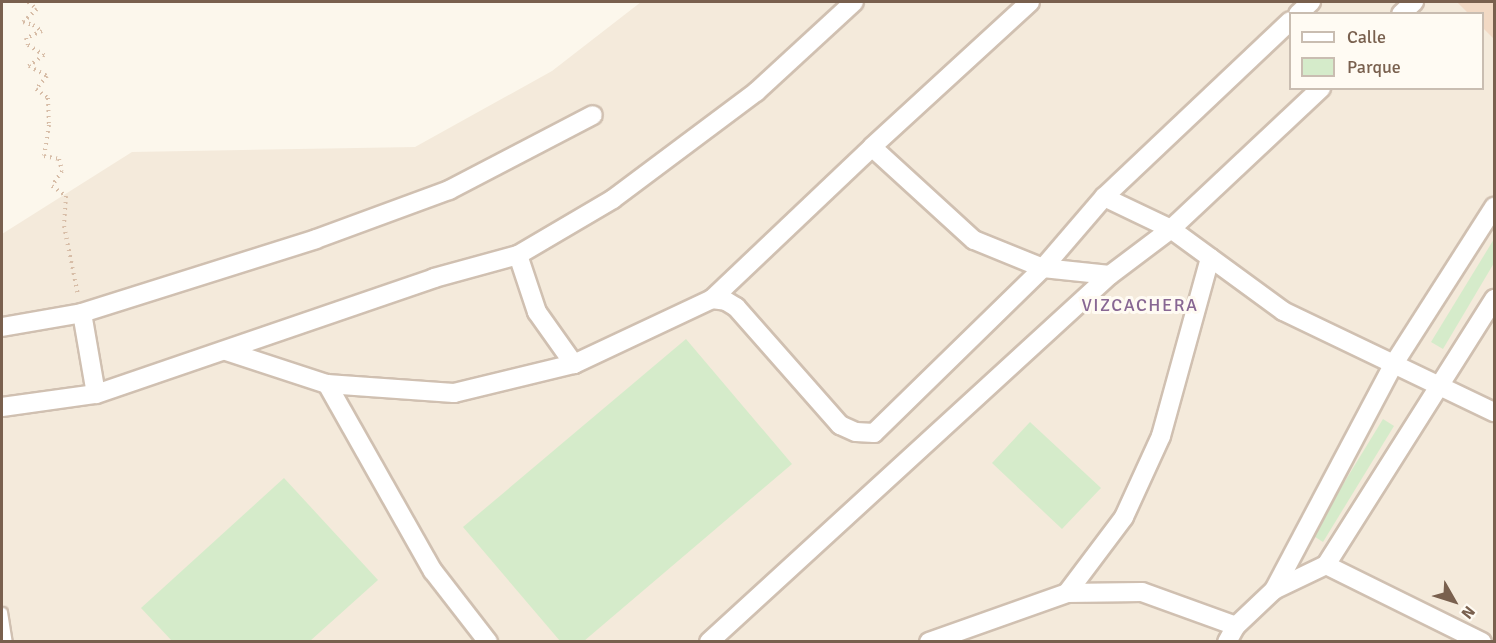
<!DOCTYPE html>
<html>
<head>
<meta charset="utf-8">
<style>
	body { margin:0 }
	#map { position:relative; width:1496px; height:643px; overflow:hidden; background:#fcf7ec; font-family:Signika,sans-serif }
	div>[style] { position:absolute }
	.residential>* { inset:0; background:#f4eadb }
	.green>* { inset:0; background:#d5ebca }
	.building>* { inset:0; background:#f2d9c4 }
	.path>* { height:4px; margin-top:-2px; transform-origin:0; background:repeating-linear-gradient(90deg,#d7bda7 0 1.5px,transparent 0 6px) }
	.roads { filter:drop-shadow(2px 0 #d0c0b1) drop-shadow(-2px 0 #d0c0b1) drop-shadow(0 2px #d0c0b1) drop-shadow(0 -2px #d0c0b1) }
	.service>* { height:9px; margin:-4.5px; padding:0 4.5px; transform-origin:4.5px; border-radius:4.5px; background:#fff }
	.minor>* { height:18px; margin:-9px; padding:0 9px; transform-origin:9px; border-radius:9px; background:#fff }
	span { translate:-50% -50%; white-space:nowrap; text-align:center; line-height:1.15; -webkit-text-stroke:6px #fffbf3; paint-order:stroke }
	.neighbourhood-label { font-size:18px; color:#886793; letter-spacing:1.5px }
	.frame { position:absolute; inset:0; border:3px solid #79604e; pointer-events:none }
	.legend { position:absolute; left:1289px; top:12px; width:195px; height:78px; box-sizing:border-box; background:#fffbf3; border:2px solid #c9bdb1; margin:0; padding:8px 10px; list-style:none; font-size:18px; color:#79604e }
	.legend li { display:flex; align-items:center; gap:12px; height:30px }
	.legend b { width:30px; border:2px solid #c9bdb1 }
	.north { position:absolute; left:1424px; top:571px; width:60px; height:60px; -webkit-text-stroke:4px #fffbf3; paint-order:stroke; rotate:129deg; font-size:16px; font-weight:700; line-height:24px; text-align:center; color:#79604e }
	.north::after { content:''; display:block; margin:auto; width:21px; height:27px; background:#79604e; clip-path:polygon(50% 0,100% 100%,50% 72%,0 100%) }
</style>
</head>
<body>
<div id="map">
	<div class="residential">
		<div style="clip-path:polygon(evenodd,641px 2px,1494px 2px,1494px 641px,2px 642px,2px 234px,132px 152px,415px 147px,552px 71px,641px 2px,1290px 14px,1482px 14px,1482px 88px,1290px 88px,1290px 14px)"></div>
	</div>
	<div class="green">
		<div style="clip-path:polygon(1494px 239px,1494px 263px,1443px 349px,1431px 342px)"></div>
		<div style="clip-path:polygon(686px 339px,792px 464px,584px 641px,560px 641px,463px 527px)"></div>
		<div style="clip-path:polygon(1383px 419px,1394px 426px,1323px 542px,1312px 535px)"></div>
		<div style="clip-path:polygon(1030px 422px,1101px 488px,1062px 529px,992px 463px)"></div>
		<div style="clip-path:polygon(284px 478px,378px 580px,310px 641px,172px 641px,141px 608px)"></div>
	</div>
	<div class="building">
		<div style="clip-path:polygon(1457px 2px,1494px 2px,1494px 39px,1482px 27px,1482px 14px,1469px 14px)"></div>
	</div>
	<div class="path">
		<div style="left:28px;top:2px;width:11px;rotate:38deg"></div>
		<div style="left:37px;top:9px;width:19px;rotate:137deg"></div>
		<div style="left:23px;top:22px;width:10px;rotate:17deg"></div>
		<div style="left:33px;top:25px;width:11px;rotate:34deg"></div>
		<div style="left:42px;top:31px;width:17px;rotate:156deg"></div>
		<div style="left:26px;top:38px;width:7px;rotate:74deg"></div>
		<div style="left:28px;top:45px;width:19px;rotate:32deg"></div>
		<div style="left:44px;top:55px;width:19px;rotate:144deg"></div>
		<div style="left:29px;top:66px;width:21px;rotate:29deg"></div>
		<div style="left:47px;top:76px;width:17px;rotate:130deg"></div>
		<div style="left:36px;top:89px;width:15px;rotate:37deg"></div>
		<div style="left:48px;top:98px;width:27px;rotate:88deg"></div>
		<div style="left:49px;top:125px;width:31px;rotate:99deg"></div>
		<div style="left:44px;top:156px;width:15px;rotate:11deg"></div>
		<div style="left:59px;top:159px;width:12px;rotate:76deg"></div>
		<div style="left:62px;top:171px;width:18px;rotate:124deg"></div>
		<div style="left:52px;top:186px;width:17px;rotate:36deg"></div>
		<div style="left:66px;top:196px;width:30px;rotate:94deg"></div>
		<div style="left:64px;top:226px;width:70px;rotate:78.5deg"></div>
	</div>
	<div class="roads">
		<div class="service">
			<div style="left:2px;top:612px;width:30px;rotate:81deg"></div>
		</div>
		<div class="minor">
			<div style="left:1030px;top:2px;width:214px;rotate:137.5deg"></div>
			<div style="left:872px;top:147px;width:138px;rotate:42.4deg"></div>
			<div style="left:974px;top:240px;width:74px;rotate:22.1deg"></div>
			<div style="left:1043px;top:268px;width:67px;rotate:6deg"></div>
			<div style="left:1298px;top:14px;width:18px;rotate:-43deg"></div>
			<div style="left:1401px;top:14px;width:18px;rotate:-43deg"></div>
			<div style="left:1104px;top:197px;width:74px;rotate:25.5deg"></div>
			<div style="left:1171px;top:229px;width:139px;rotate:36.2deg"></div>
			<div style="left:1283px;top:311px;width:234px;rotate:25.6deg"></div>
			<div style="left:518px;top:255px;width:60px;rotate:71.6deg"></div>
			<div style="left:537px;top:312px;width:64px;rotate:54.6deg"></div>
			<div style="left:712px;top:299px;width:221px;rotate:-43.5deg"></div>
			<div style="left:82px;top:313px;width:82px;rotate:80.2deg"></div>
			<div style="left:2px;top:327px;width:81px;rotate:-9.9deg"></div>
			<div style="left:82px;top:313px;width:245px;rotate:-17.5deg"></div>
			<div style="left:316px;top:239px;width:142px;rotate:-20.2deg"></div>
			<div style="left:449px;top:190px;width:162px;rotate:-27.5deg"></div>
			<div style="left:226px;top:351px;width:106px;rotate:18.1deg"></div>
			<div style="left:327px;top:384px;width:127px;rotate:4.1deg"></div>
			<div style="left:454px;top:393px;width:123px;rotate:-13.6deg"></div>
			<div style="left:574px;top:364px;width:153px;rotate:-25.2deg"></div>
			<div style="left:712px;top:299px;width:14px;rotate:8deg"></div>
			<div style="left:726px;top:301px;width:12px;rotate:31deg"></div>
			<div style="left:736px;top:307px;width:157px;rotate:48.6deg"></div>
			<div style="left:840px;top:425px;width:17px;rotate:24deg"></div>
			<div style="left:856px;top:432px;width:18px;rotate:3deg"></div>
			<div style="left:874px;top:433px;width:236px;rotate:-44.3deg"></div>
			<div style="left:1043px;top:268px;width:94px;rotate:-49.3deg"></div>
			<div style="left:1104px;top:197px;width:256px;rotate:-43.4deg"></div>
			<div style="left:327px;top:384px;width:215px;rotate:60.5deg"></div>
			<div style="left:433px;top:571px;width:90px;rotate:52.2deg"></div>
			<div style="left:2px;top:407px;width:95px;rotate:-7.9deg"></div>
			<div style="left:96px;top:394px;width:357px;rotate:-18.9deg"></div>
			<div style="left:434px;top:278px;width:87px;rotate:-15.3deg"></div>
			<div style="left:518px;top:255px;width:110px;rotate:-30.5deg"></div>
			<div style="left:613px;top:199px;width:179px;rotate:-36.8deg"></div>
			<div style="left:756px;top:92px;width:133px;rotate:-42.6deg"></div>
			<div style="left:1326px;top:565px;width:315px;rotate:-57.7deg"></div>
			<div style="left:1274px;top:590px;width:58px;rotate:-25.7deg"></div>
			<div style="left:1326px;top:565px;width:174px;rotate:26.3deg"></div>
			<div style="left:1067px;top:593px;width:95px;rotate:-53.1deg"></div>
			<div style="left:1124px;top:517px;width:89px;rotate:-65.4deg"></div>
			<div style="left:1161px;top:436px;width:185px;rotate:-74.6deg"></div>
			<div style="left:709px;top:642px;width:544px;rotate:-42.47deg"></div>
			<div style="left:1110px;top:275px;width:76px;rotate:-37deg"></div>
			<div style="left:1171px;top:229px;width:206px;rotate:-43.2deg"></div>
			<div style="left:929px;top:642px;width:146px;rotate:-19.5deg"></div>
			<div style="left:1067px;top:593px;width:75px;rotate:-0.8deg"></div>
			<div style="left:1142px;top:592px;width:100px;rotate:19.9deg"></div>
			<div style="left:1227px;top:642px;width:18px;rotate:-61deg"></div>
			<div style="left:1236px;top:626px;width:52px;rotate:-43.5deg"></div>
			<div style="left:1274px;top:590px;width:255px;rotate:-62.1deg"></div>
			<div style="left:1393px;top:365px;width:188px;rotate:-57.4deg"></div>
		</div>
	</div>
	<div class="neighbourhood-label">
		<span style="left:1140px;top:305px">VIZCACHERA</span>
	</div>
	<div class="frame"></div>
	<ul class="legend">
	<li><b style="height:8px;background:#fff"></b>Calle</li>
	<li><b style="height:16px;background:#d5ebca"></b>Parque</li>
	</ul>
	<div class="north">N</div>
</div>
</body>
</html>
